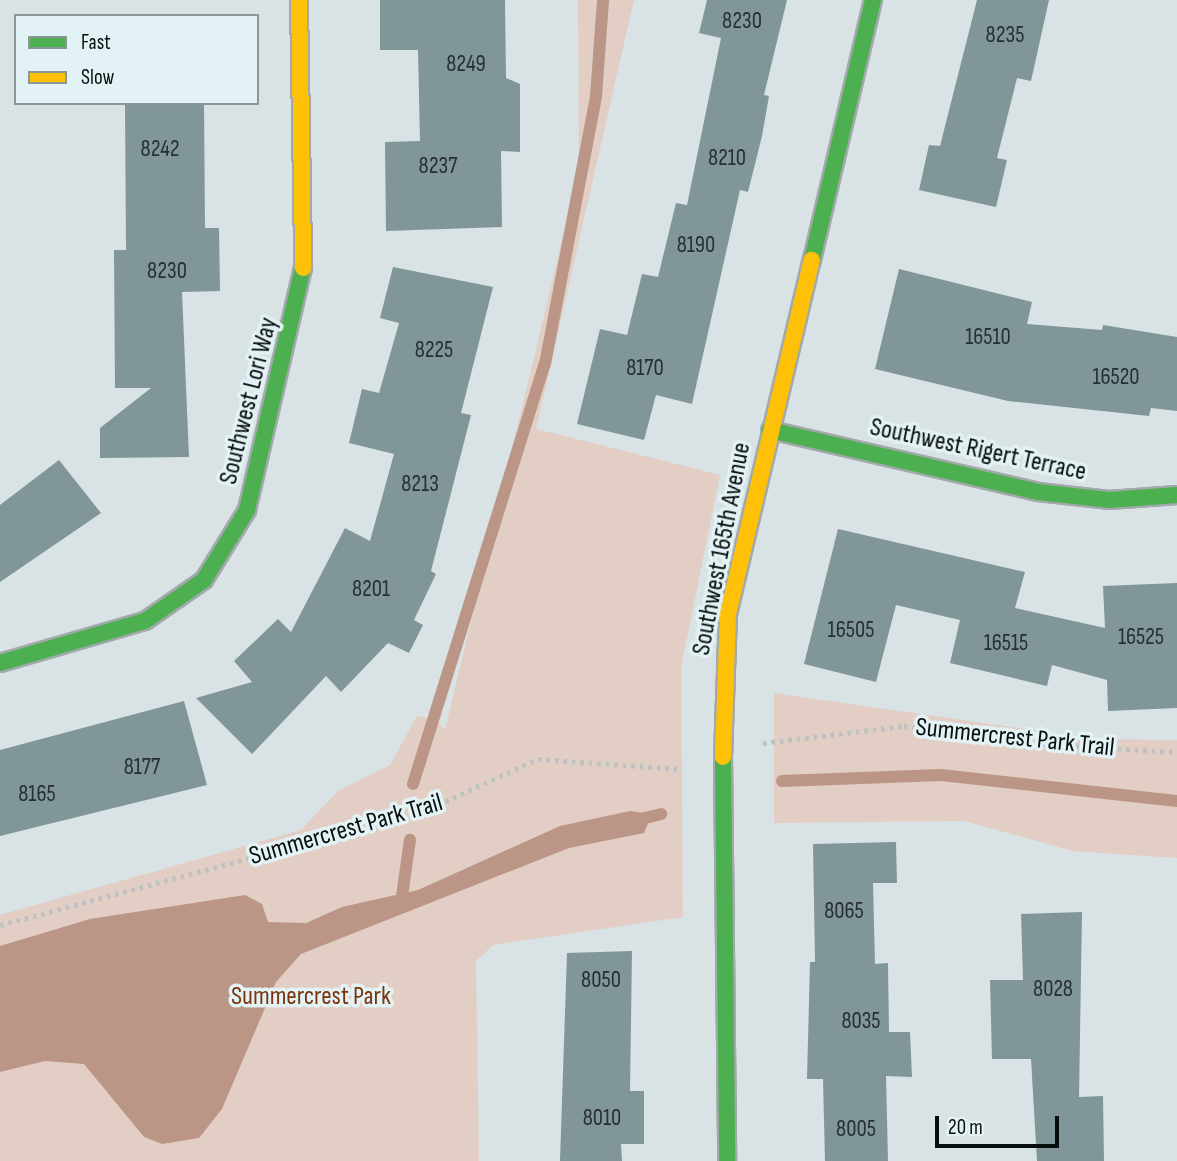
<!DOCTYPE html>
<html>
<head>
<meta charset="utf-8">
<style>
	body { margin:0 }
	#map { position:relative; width:1177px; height:1161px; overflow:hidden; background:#d9e2e4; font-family:"Sofia Sans Condensed",sans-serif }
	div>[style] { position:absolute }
	.green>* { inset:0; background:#e2cec4 }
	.water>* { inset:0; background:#bb9686 }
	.stream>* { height:12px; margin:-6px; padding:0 6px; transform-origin:6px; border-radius:6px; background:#bb9686 }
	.building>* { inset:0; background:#809699 }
	.path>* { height:4.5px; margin-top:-2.25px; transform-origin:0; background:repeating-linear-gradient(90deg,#bec1c1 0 3.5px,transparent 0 8.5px) }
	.roads { filter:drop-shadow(2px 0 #a2a9aa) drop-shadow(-2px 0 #a2a9aa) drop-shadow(0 2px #a2a9aa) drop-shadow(0 -2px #a2a9aa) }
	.fast>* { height:16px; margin:-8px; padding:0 8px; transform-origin:8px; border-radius:8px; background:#4caf50 }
	.slow>* { height:16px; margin:-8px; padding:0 8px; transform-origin:8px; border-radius:8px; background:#ffc107 }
	span { translate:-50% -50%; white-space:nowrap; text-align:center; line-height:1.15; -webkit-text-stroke:7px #e2f2f5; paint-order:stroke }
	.number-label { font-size:23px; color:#262f31 }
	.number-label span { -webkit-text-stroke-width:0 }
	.street-label { font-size:26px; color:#080d0e }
	.park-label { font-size:26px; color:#7b340e }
	.legend { position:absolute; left:14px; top:14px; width:245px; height:91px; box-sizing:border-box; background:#e2f2f5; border:2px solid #8b9699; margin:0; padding:9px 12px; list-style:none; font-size:21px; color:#080d0e }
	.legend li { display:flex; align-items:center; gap:14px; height:35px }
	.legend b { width:35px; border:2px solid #8b9699 }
	.scale { position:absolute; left:935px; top:1116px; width:124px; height:32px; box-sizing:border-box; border:4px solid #080d0e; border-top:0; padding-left:9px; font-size:21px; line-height:24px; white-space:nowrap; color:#080d0e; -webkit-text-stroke:5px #e2f2f5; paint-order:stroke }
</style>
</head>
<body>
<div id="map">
	<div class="green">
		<div style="clip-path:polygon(578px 0,634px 0,536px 429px,720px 475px,681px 668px,683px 917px,493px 945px,476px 961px,479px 1161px,0 1161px,0 915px,301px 830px,338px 791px,390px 765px,417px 716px,436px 720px,445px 730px,579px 169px)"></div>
		<div style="clip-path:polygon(774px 693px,1095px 739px,1177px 740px,1177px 858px,1073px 851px,964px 821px,774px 823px)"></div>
	</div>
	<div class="water">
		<div style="clip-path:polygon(630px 811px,652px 814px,644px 833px,569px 848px,301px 954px,276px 982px,222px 1109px,199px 1138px,162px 1144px,144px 1137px,84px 1064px,45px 1061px,0 1072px,0 946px,90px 919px,245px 895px,262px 904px,268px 922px,306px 923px,342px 907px,418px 890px,560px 826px)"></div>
	</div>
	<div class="stream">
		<div style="left:782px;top:781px;width:159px;rotate:-2.2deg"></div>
		<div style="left:941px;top:775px;width:237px;rotate:6.3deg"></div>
		<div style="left:413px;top:784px;width:440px;rotate:-72.6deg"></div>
		<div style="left:545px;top:364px;width:273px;rotate:-79.2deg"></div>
		<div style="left:596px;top:96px;width:96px;rotate:-85.8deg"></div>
		<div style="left:637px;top:820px;width:25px;rotate:-14deg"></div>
		<div style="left:401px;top:903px;width:64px;rotate:-81.9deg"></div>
	</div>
	<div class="building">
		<div style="clip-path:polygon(380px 0,505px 0,506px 78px,520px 84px,520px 152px,501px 151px,502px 227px,386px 231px,385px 142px,420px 141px,418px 50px,380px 50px)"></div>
		<div style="clip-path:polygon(707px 0,787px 0,764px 95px,769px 96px,762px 136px,748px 192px,740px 190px,692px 404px,656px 395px,644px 440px,577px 424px,600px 329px,627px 335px,642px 274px,658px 277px,676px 203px,687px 205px,721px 38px,699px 33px)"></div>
		<div style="clip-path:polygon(977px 0,1049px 0,1031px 81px,1017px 78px,997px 158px,1007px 160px,996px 207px,919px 190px,929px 145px,940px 146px)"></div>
		<div style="clip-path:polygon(125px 103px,204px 103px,205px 228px,219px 228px,220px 291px,182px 292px,189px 457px,100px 458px,100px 428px,151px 388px,115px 388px,114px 250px,126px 250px)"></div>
		<div style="clip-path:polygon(393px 267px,493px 287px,461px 413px,471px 415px,431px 571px,436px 574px,414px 620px,423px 625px,409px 653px,388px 643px,341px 692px,326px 676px,252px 754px,196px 698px,252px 682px,234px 661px,278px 619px,291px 632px,345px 528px,370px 541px,394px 454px,349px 443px,362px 389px,379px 393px,399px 323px,380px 318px)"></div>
		<div style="clip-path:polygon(899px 269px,1032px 302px,1027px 324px,1102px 330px,1103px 325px,1177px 337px,1177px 411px,1151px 408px,1149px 416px,1008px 401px,875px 369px)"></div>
		<div style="clip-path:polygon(59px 460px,101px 513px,0 582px,0 505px)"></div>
		<div style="clip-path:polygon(838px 529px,1025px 572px,1015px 608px,1105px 628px,1103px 586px,1177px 583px,1177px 708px,1108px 711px,1107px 680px,1052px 665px,1047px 686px,950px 663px,960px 620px,896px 605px,876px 682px,804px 664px)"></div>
		<div style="clip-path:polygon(184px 701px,207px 785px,0 836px,0 750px)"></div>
		<div style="clip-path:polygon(896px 842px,897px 883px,873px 883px,875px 964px,888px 963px,889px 1032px,910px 1032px,912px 1077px,886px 1076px,888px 1161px,825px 1161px,823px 1079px,807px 1079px,810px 962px,815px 962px,813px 844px)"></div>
		<div style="clip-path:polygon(1082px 912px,1079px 1097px,1103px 1096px,1104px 1161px,1037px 1161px,1031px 1059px,992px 1059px,990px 980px,1023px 980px,1021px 914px)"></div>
		<div style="clip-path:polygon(632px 951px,630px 1091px,644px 1091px,644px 1144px,621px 1144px,622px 1161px,560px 1161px,567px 953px)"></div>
	</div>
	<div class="path">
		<div style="left:763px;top:743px;width:142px;rotate:-6.9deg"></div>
		<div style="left:904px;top:726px;width:130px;rotate:7.9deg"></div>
		<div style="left:1033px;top:744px;width:144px;rotate:3.2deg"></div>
		<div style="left:0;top:925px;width:437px;rotate:-15deg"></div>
		<div style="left:422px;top:812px;width:128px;rotate:-24.6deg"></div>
		<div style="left:538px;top:759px;width:144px;rotate:4deg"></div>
	</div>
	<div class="roads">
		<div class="fast">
			<div style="left:812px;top:260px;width:267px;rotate:-76.8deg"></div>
			<div style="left:770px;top:430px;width:275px;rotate:13deg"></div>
			<div style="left:1038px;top:492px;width:71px;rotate:6.4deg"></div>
			<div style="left:1109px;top:500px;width:68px;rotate:-4.2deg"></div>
			<div style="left:0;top:663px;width:151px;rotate:-16.2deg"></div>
			<div style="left:145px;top:621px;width:72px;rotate:-34.8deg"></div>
			<div style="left:204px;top:580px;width:82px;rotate:-58.4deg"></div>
			<div style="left:247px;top:510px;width:248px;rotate:-77deg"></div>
			<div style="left:723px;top:757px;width:404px;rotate:89.4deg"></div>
		</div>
		<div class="slow">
			<div style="left:299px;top:0;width:268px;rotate:89.1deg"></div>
			<div style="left:723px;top:757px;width:143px;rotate:-88deg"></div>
			<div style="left:728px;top:614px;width:364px;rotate:-76.7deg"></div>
		</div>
	</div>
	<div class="number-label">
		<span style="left:742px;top:21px">8230</span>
		<span style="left:1005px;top:35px">8235</span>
		<span style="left:466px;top:64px">8249</span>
		<span style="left:160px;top:149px">8242</span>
		<span style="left:727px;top:158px">8210</span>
		<span style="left:438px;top:166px">8237</span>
		<span style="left:696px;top:245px">8190</span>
		<span style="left:167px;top:271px">8230</span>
		<span style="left:988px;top:337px">16510</span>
		<span style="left:434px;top:350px">8225</span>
		<span style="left:645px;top:368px">8170</span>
		<span style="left:1116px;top:377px">16520</span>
		<span style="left:420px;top:484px">8213</span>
		<span style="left:371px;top:589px">8201</span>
		<span style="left:851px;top:630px">16505</span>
		<span style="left:1141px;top:637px">16525</span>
		<span style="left:1006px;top:643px">16515</span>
		<span style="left:142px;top:767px">8177</span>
		<span style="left:37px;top:794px">8165</span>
		<span style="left:844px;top:911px">8065</span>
		<span style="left:601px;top:980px">8050</span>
		<span style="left:1053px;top:989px">8028</span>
		<span style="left:861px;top:1021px">8035</span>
		<span style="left:602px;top:1118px">8010</span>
		<span style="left:856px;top:1129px">8005</span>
	</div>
	<div class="street-label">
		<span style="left:249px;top:401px;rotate:-76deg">Southwest Lori Way</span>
		<span style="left:978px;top:450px;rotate:12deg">Southwest Rigert Terrace</span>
		<span style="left:722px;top:549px;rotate:-79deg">Southwest 165th Avenue</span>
		<span style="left:1015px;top:738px;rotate:6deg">Summercrest Park Trail</span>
		<span style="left:346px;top:830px;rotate:-16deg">Summercrest Park Trail</span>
	</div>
	<div class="park-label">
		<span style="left:311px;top:997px">Summercrest Park</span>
	</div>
	<ul class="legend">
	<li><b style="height:9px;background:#4caf50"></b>Fast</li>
	<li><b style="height:9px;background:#ffc107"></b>Slow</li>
	</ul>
	<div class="scale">20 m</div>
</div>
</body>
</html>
